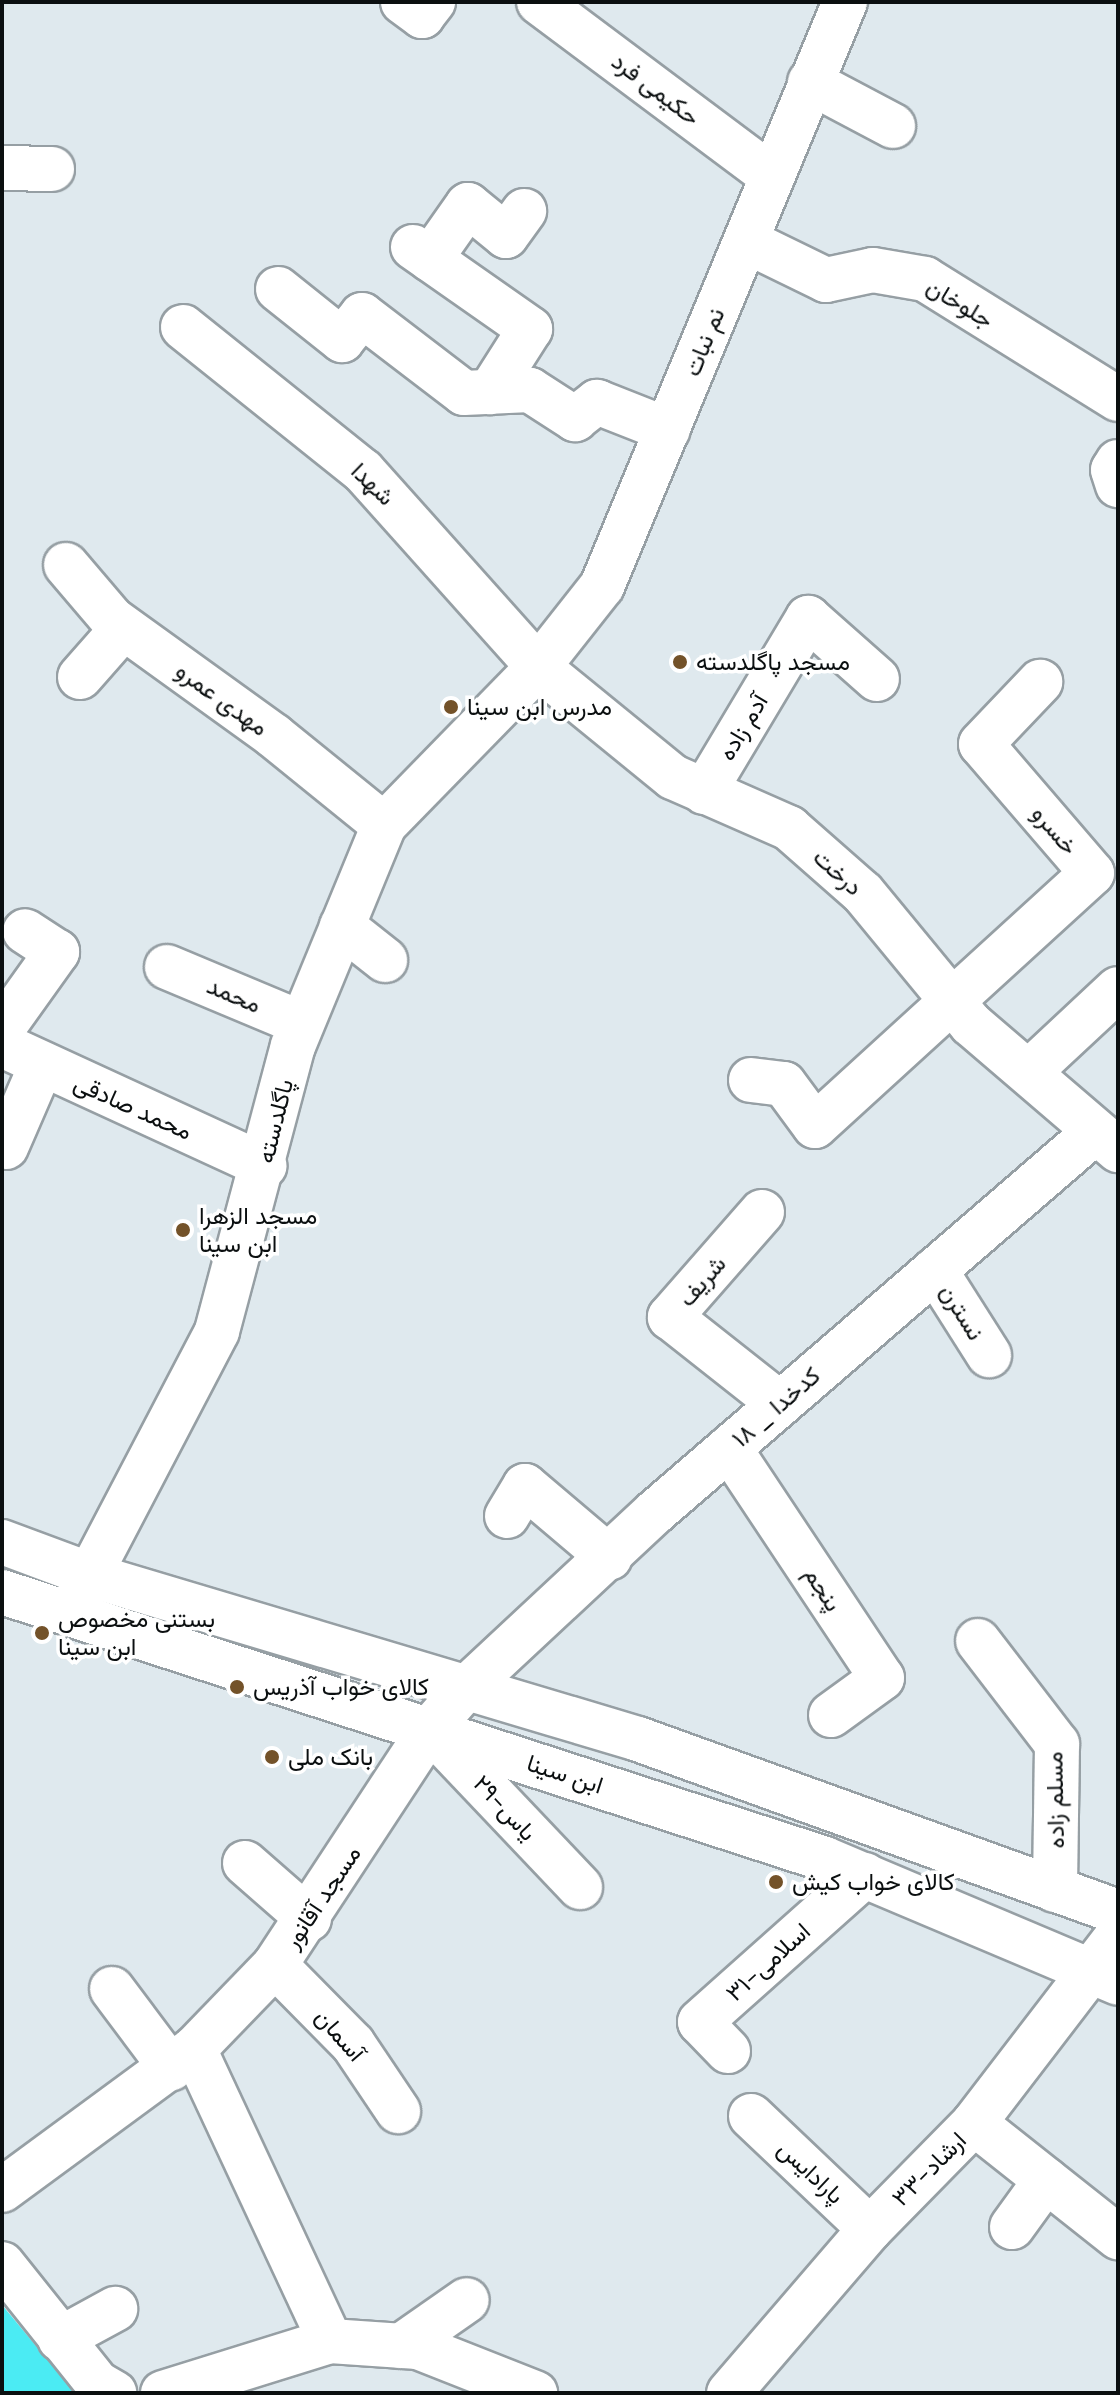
<!DOCTYPE html>
<html>
<head>
<meta charset="utf-8">
<style>
	body { margin:0 }
	#map { position:relative; width:1120px; height:2395px; overflow:hidden; background:#dfe9ee; font-family:"DM Sans",Vazirmatn,sans-serif }
	div>[style] { position:absolute }
	.building>* { inset:0; background:#4bebf3 }
	.roads { filter:drop-shadow(2px 0 #969fa4) drop-shadow(-2px 0 #969fa4) drop-shadow(0 2px #969fa4) drop-shadow(0 -2px #969fa4) }
	.minor>* { height:44px; margin:-22px; padding:0 22px; transform-origin:22px; border-radius:22px; background:#fff }
	.major>* { height:44px; margin:-22px; padding:0 22px; transform-origin:22px; border-radius:22px; background:#fff }
	.dots>* { width:22px; height:22px; translate:-50% -50%; box-sizing:border-box; border:4px solid #fff; border-radius:50% }
	span { translate:-50% -50%; white-space:nowrap; text-align:center; line-height:1.15; -webkit-text-stroke:7px #fff; paint-order:stroke }
	.street-label { font-size:24px; color:#0b0f10 }
	.poi-label { font-size:24px; color:#0b0f10 }
	.left { translate:0 -50%; text-align:left }
	.frame { position:absolute; inset:0; border:4px solid #0b0f10; pointer-events:none }
</style>
</head>
<body>
<div id="map">
	<div class="building">
		<div style="clip-path:polygon(2px 2305px,46px 2358px,78px 2393px,2px 2393px)"></div>
	</div>
	<div class="roads">
		<div class="minor">
			<div style="left:403px;top:2px;width:24px;rotate:36deg"></div>
			<div style="left:422px;top:16px;width:18px;rotate:-52deg"></div>
			<div style="left:539px;top:2px;width:291px;rotate:36.8deg"></div>
			<div style="left:810px;top:82px;width:94px;rotate:27.9deg"></div>
			<div style="left:2px;top:168px;width:50px;rotate:1.1deg"></div>
			<div style="left:746px;top:241px;width:89px;rotate:26deg"></div>
			<div style="left:826px;top:280px;width:48px;rotate:-12deg"></div>
			<div style="left:873px;top:270px;width:53px;rotate:9.8deg"></div>
			<div style="left:925px;top:279px;width:227px;rotate:31.9deg"></div>
			<div style="left:413px;top:247px;width:143px;rotate:35deg"></div>
			<div style="left:530px;top:329px;width:75px;rotate:122.4deg"></div>
			<div style="left:430px;top:259px;width:66px;rotate:-54.9deg"></div>
			<div style="left:468px;top:205px;width:49px;rotate:39.2deg"></div>
			<div style="left:506px;top:236px;width:31px;rotate:-54deg"></div>
			<div style="left:278px;top:289px;width:82px;rotate:38.6deg"></div>
			<div style="left:342px;top:340px;width:32px;rotate:-51deg"></div>
			<div style="left:362px;top:315px;width:128px;rotate:37.4deg"></div>
			<div style="left:464px;top:393px;width:66px;rotate:-2.6deg"></div>
			<div style="left:530px;top:390px;width:54px;rotate:32.8deg"></div>
			<div style="left:575px;top:419px;width:28px;rotate:-38deg"></div>
			<div style="left:597px;top:402px;width:76px;rotate:21.5deg"></div>
			<div style="left:183px;top:327px;width:231px;rotate:38.7deg"></div>
			<div style="left:363px;top:471px;width:263px;rotate:48.2deg"></div>
			<div style="left:538px;top:667px;width:174px;rotate:39.2deg"></div>
			<div style="left:673px;top:777px;width:127px;rotate:23.7deg"></div>
			<div style="left:789px;top:828px;width:98px;rotate:41.3deg"></div>
			<div style="left:863px;top:893px;width:170px;rotate:50.5deg"></div>
			<div style="left:971px;top:1024px;width:194px;rotate:40.6deg"></div>
			<div style="left:1118px;top:462px;width:9px;rotate:122deg"></div>
			<div style="left:1113px;top:470px;width:16px;rotate:72deg"></div>
			<div style="left:66px;top:565px;width:71px;rotate:49.6deg"></div>
			<div style="left:112px;top:619px;width:200px;rotate:35.8deg"></div>
			<div style="left:274px;top:736px;width:141px;rotate:39deg"></div>
			<div style="left:80px;top:677px;width:65px;rotate:-48.7deg"></div>
			<div style="left:704px;top:792px;width:203px;rotate:-59.1deg"></div>
			<div style="left:808px;top:618px;width:92px;rotate:41.5deg"></div>
			<div style="left:342px;top:926px;width:55px;rotate:38.3deg"></div>
			<div style="left:167px;top:967px;width:145px;rotate:22.7deg"></div>
			<div style="left:2px;top:1029px;width:95px;rotate:-54.5deg"></div>
			<div style="left:57px;top:952px;width:38px;rotate:-147deg"></div>
			<div style="left:2px;top:1045px;width:289px;rotate:24.7deg"></div>
			<div style="left:1030px;top:1071px;width:120px;rotate:-43deg"></div>
			<div style="left:751px;top:1080px;width:33px;rotate:7deg"></div>
			<div style="left:784px;top:1084px;width:52px;rotate:53.6deg"></div>
			<div style="left:815px;top:1126px;width:375px;rotate:-42.4deg"></div>
			<div style="left:1092px;top:873px;width:170px;rotate:-130.7deg"></div>
			<div style="left:981px;top:744px;width:86px;rotate:-46.4deg"></div>
			<div style="left:6px;top:1147px;width:88px;rotate:-66.6deg"></div>
			<div style="left:762px;top:1212px;width:140px;rotate:131.2deg"></div>
			<div style="left:670px;top:1317px;width:140px;rotate:38.3deg"></div>
			<div style="left:935px;top:1270px;width:101px;rotate:57.6deg"></div>
			<div style="left:729px;top:1448px;width:276px;rotate:56.4deg"></div>
			<div style="left:882px;top:1678px;width:63px;rotate:144deg"></div>
			<div style="left:507px;top:1516px;width:35px;rotate:-59deg"></div>
			<div style="left:525px;top:1486px;width:111px;rotate:40.3deg"></div>
			<div style="left:73px;top:1607px;width:311px;rotate:-62.4deg"></div>
			<div style="left:217px;top:1331px;width:295px;rotate:-75.1deg"></div>
			<div style="left:293px;top:1046px;width:239px;rotate:-67.6deg"></div>
			<div style="left:384px;top:825px;width:221px;rotate:-45.7deg"></div>
			<div style="left:538px;top:667px;width:103px;rotate:-51.7deg"></div>
			<div style="left:602px;top:586px;width:633px;rotate:-67.41deg"></div>
			<div style="left:978px;top:1641px;width:130px;rotate:52.5deg"></div>
			<div style="left:1057px;top:1744px;width:146px;rotate:90.8deg"></div>
			<div style="left:430px;top:1729px;width:218px;rotate:46.5deg"></div>
			<div style="left:245px;top:1863px;width:85px;rotate:41.2deg"></div>
			<div style="left:275px;top:1965px;width:111px;rotate:45.4deg"></div>
			<div style="left:353px;top:2044px;width:81px;rotate:56.1deg"></div>
			<div style="left:112px;top:1989px;width:99px;rotate:53.2deg"></div>
			<div style="left:194px;top:2049px;width:322px;rotate:65deg"></div>
			<div style="left:728px;top:2051px;width:40px;rotate:-134deg"></div>
			<div style="left:700px;top:2022px;width:221px;rotate:-41.7deg"></div>
			<div style="left:751px;top:2116px;width:164px;rotate:43.5deg"></div>
			<div style="left:974px;top:2123px;width:184px;rotate:38.4deg"></div>
			<div style="left:2px;top:2190px;width:238px;rotate:-36.3deg"></div>
			<div style="left:194px;top:2049px;width:117px;rotate:-46deg"></div>
			<div style="left:275px;top:1965px;width:282px;rotate:-56.7deg"></div>
			<div style="left:430px;top:1729px;width:52px;rotate:-48.9deg"></div>
			<div style="left:464px;top:1690px;width:261px;rotate:-43deg"></div>
			<div style="left:655px;top:1512px;width:581px;rotate:-40.82deg"></div>
			<div style="left:1012px;top:2227px;width:58px;rotate:-54.1deg"></div>
			<div style="left:2px;top:2264px;width:152px;rotate:51.4deg"></div>
			<div style="left:97px;top:2383px;width:20px;rotate:30deg"></div>
			<div style="left:60px;top:2339px;width:63px;rotate:-28.6deg"></div>
			<div style="left:401px;top:2346px;width:80px;rotate:-34.9deg"></div>
			<div style="left:163px;top:2393px;width:175px;rotate:-17.3deg"></div>
			<div style="left:330px;top:2341px;width:88px;rotate:3.9deg"></div>
			<div style="left:418px;top:2347px;width:126px;rotate:21.5deg"></div>
			<div style="left:729px;top:2393px;width:216px;rotate:-49.3deg"></div>
			<div style="left:870px;top:2229px;width:148px;rotate:-45.5deg"></div>
			<div style="left:974px;top:2123px;width:237px;rotate:-52.5deg"></div>
		</div>
		<div class="major">
			<div style="left:2px;top:1542px;width:97px;rotate:20.5deg"></div>
			<div style="left:93px;top:1576px;width:569px;rotate:16.65deg"></div>
			<div style="left:638px;top:1739px;width:510px;rotate:19.82deg"></div>
			<div style="left:2px;top:1592px;width:865px;rotate:17.97deg"></div>
			<div style="left:825px;top:1859px;width:318px;rotate:22.9deg"></div>
		</div>
	</div>
	<div class="dots">
		<div style="left:680px;top:662px;background:#735229"></div>
		<div style="left:451px;top:707px;background:#735229"></div>
		<div style="left:183px;top:1230px;background:#735229"></div>
		<div style="left:42px;top:1633px;background:#735229"></div>
		<div style="left:237px;top:1687px;background:#735229"></div>
		<div style="left:272px;top:1757px;background:#735229"></div>
		<div style="left:776px;top:1882px;background:#735229"></div>
	</div>
	<div class="street-label">
		<span style="left:656px;top:89px;rotate:37deg">حکیمی فرد</span>
		<span style="left:960px;top:303px;rotate:31deg">جلوخان</span>
		<span style="left:704px;top:342px;rotate:-68deg">نم نبات</span>
		<span style="left:373px;top:484px;rotate:44deg">شهدا</span>
		<span style="left:222px;top:699px;rotate:36deg">مهدی عمرو</span>
		<span style="left:743px;top:727px;rotate:-59deg">آدم زاده</span>
		<span style="left:1055px;top:830px;rotate:49deg">خسرو</span>
		<span style="left:838px;top:872px;rotate:42deg">درخت</span>
		<span style="left:234px;top:995px;rotate:23deg">محمد</span>
		<span style="left:133px;top:1107px;rotate:24deg">محمد صادقی</span>
		<span style="left:275px;top:1121px;rotate:-76deg">پاگلدسته</span>
		<span style="left:702px;top:1281px;rotate:-49deg">شریف</span>
		<span style="left:962px;top:1312px;rotate:58deg">نسترن</span>
		<span style="left:776px;top:1407px;rotate:-41deg">۱۸ _ کدخدا</span>
		<span style="left:823px;top:1589px;rotate:57deg">پنجم</span>
		<span style="left:565px;top:1774px;rotate:18deg">ابن سینا</span>
		<span style="left:1055px;top:1800px;rotate:-91deg">مسلم زاده</span>
		<span style="left:505px;top:1808px;rotate:47deg">۲۹-یاس</span>
		<span style="left:322px;top:1897px;rotate:-56deg">مسجد آقانور</span>
		<span style="left:768px;top:1962px;rotate:-42deg">۳۱-اسلامی</span>
		<span style="left:340px;top:2035px;rotate:49deg">آسمان</span>
		<span style="left:929px;top:2169px;rotate:-45deg">۳۳-ارشاد</span>
		<span style="left:811px;top:2172px;rotate:43deg">پارادایس</span>
	</div>
	<div class="poi-label">
		<span class="left" style="left:696px;top:662px">مسجد پاگلدسته</span>
		<span class="left" style="left:467px;top:707px">مدرس ابن سینا</span>
		<span class="left" style="left:199px;top:1230px">مسجد الزهرا<br>ابن سینا</span>
		<span class="left" style="left:58px;top:1633px">بستنی مخصوص<br>ابن سینا</span>
		<span class="left" style="left:253px;top:1687px">کالای خواب آذریس</span>
		<span class="left" style="left:288px;top:1757px">بانک ملی</span>
		<span class="left" style="left:792px;top:1882px">کالای خواب کیش</span>
	</div>
	<div class="frame"></div>
</div>
</body>
</html>
